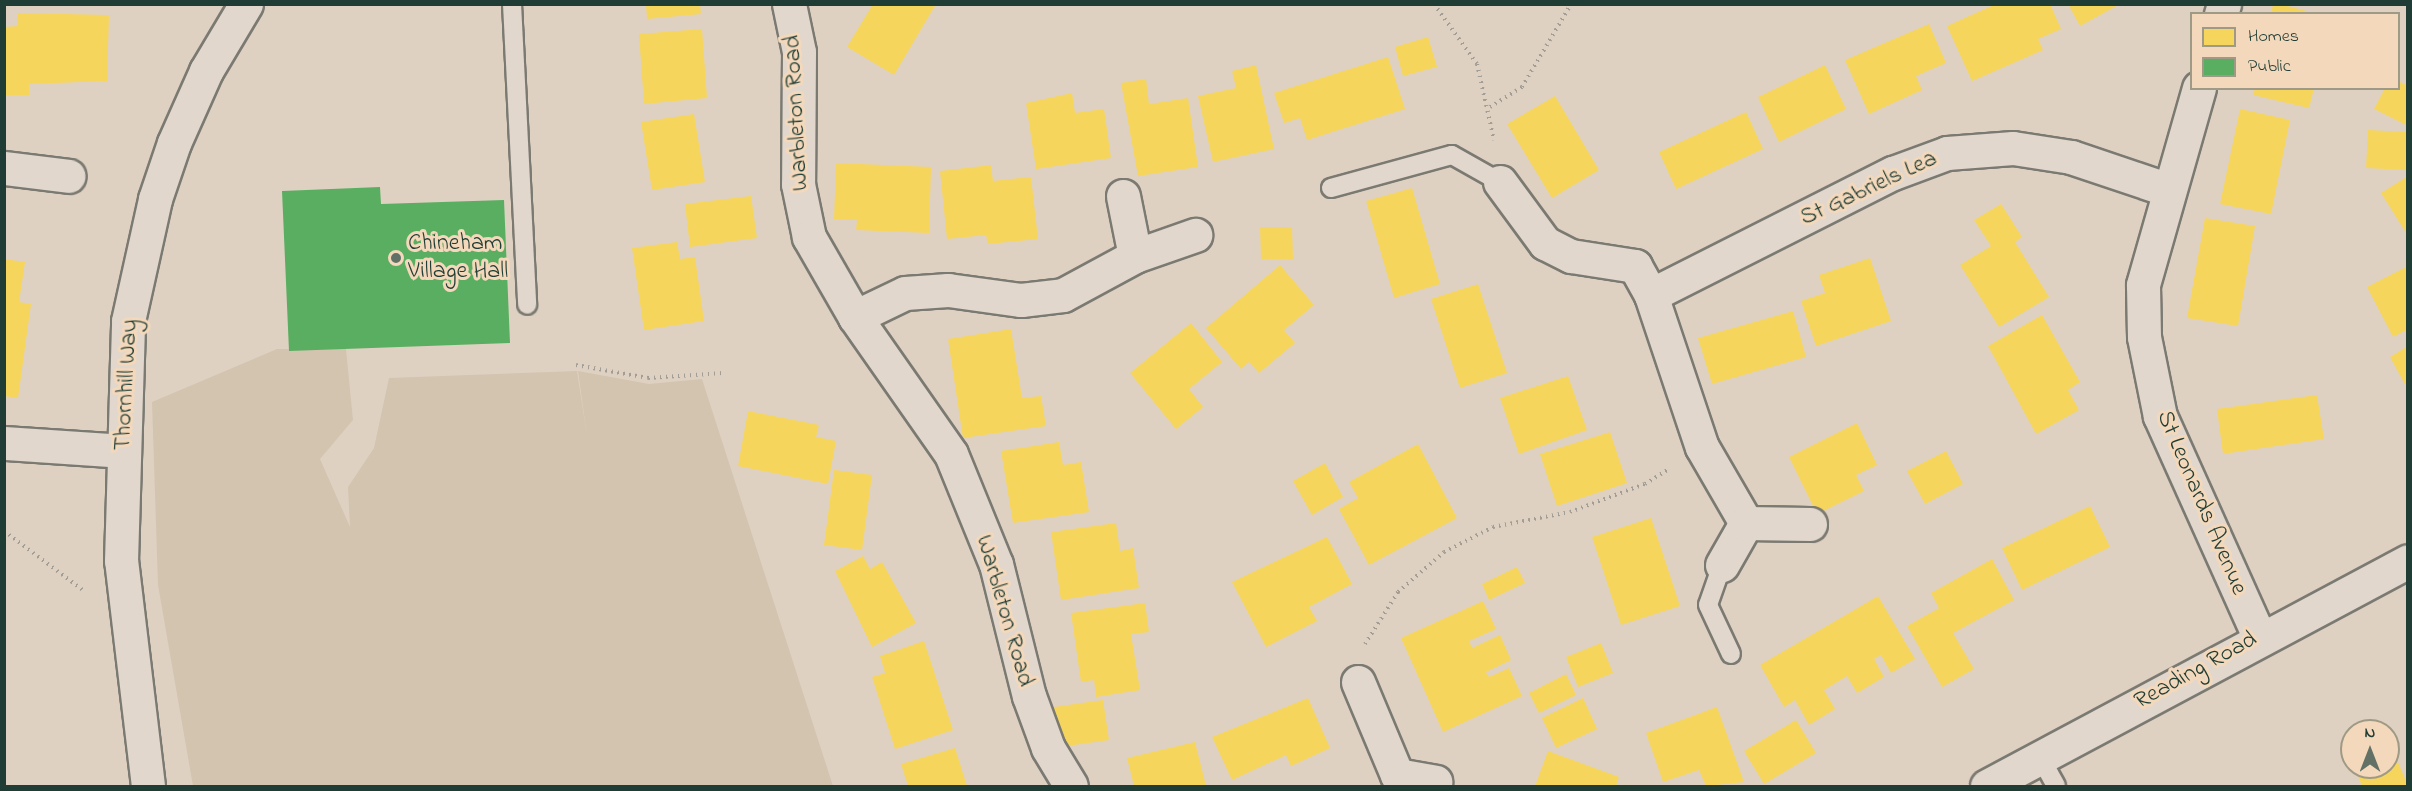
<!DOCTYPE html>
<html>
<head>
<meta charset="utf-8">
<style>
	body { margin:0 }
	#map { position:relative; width:2412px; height:791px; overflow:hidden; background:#dfd1c2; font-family:"Indie Flower",sans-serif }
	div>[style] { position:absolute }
	.green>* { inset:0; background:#d3c4af }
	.homes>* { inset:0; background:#f6d55c }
	.public>* { inset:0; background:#5aae61 }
	.path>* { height:4px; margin-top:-2px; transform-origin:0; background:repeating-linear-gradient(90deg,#a29e95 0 1.5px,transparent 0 6px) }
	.roads { filter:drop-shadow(2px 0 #7b7a72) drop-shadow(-2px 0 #7b7a72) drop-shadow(0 2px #7b7a72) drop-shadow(0 -2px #7b7a72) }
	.lane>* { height:18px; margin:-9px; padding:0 9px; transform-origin:9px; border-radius:9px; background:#e1d7cc }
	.street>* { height:33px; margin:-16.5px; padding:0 16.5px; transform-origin:16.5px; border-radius:16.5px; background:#e1d7cc }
	.dots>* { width:16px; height:16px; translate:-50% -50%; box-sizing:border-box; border:3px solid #f4d8bb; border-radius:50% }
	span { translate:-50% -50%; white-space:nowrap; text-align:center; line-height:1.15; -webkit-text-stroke:6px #f4d8bb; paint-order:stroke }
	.street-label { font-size:24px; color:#1f3d34 }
	.poi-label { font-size:24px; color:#1f3d34 }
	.left { translate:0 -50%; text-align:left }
	.frame { position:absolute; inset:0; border:6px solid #1f3d34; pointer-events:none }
	.legend { position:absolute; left:2190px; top:12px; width:210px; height:78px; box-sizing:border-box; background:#f4d8bb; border:2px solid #9f9a85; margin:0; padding:8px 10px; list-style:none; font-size:18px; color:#1f3d34 }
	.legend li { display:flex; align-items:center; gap:12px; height:30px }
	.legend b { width:30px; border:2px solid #9f9a85 }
	.north { position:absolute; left:2340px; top:719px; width:60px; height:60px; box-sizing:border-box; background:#f4d8bb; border:2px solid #9f9a85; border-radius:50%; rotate:0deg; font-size:16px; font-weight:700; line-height:24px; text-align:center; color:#1f3d34 }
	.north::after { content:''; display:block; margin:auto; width:21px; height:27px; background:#627166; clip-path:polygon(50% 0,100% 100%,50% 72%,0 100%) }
</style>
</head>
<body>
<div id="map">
	<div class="green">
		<div style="clip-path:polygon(277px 349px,346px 349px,353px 420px,320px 459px,350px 527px,348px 487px,374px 448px,389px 378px,577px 371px,587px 436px,578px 371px,649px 384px,702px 379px,833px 786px,193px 786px,158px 585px,152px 402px)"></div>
	</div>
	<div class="homes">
		<div style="clip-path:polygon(646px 4px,700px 4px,701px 14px,647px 19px)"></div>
		<div style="clip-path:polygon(873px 4px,936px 4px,894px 75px,847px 47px)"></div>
		<div style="clip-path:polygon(1996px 4px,2050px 4px,2061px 29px,2038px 39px,2043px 50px,1972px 81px,1947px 26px)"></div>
		<div style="clip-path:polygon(2068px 4px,2120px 4px,2080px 26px)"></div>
		<div style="clip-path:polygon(2273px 4px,2281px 4px,2317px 14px,2271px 14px)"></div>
		<div style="clip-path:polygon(18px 13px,109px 15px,107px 81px,29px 84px,29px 95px,4px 95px,4px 27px,18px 26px)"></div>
		<div style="clip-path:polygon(1929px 24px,1946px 63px,1916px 76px,1922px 90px,1869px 114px,1845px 60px)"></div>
		<div style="clip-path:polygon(702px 29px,707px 98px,644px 104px,639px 34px)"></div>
		<div style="clip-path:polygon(1428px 37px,1437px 67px,1403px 76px,1395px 47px)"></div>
		<div style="clip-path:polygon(1388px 57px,1405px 109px,1307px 140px,1300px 118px,1284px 123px,1274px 93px)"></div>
		<div style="clip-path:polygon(1256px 65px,1274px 149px,1213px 162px,1198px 96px,1236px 88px,1232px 71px)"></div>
		<div style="clip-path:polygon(1825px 65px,1846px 109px,1779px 142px,1758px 97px)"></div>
		<div style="clip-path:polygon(1146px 79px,1149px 104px,1188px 98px,1198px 167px,1138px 176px,1121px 83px)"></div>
		<div style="clip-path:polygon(2398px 81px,2408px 86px,2408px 126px,2374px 109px,2385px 88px,2398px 88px)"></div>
		<div style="clip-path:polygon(2255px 88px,2314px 88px,2309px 108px,2253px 95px)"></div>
		<div style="clip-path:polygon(1072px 93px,1075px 113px,1104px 109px,1111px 158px,1036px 169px,1026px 103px)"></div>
		<div style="clip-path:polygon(1555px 96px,1599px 170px,1552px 198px,1507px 124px)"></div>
		<div style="clip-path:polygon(2240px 109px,2290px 120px,2271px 214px,2220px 204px)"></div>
		<div style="clip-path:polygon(1746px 112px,1763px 149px,1676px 189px,1659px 152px)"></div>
		<div style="clip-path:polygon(694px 114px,705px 182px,652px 190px,641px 122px)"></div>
		<div style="clip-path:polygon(2368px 130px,2406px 132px,2405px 170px,2366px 168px)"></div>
		<div style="clip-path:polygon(836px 163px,931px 167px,929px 233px,856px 230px,857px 220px,834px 219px)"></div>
		<div style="clip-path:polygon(991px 165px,993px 181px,1031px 177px,1038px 239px,988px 244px,986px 235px,947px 239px,940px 171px)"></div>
		<div style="clip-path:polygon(2408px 176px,2408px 236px,2381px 193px)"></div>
		<div style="clip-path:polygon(1412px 188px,1440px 284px,1394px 298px,1366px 201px)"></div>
		<div style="clip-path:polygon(751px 196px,757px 238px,690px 247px,685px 204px)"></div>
		<div style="clip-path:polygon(2001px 204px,2022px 237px,2015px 242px,2049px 297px,1999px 327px,1960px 265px,1991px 246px,1974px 220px)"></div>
		<div style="clip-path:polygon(2205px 218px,2255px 226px,2238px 326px,2187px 318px)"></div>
		<div style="clip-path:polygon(1260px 227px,1292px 227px,1293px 259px,1261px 259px)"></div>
		<div style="clip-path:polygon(677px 242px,680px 259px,695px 257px,704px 321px,644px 330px,632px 248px)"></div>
		<div style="clip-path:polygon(1870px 258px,1891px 321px,1816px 346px,1801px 301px,1825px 293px,1819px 275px)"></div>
		<div style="clip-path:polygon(4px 259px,25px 262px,19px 302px,31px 304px,18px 398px,4px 396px)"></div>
		<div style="clip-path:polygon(1280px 265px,1314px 305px,1284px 330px,1295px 343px,1259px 373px,1249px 362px,1241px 369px,1206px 328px)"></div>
		<div style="clip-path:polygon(2408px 266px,2408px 329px,2393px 337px,2367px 287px)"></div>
		<div style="clip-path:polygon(1478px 284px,1507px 373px,1460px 388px,1431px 299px)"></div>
		<div style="clip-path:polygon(1793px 311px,1806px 357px,1712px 384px,1698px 338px)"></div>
		<div style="clip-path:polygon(2042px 315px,2080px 382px,2068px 390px,2079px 410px,2036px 434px,1988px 346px)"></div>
		<div style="clip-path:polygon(1191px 323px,1222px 362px,1189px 389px,1203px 407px,1176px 429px,1130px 373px)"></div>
		<div style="clip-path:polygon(1011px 329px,1022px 398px,1041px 396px,1046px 426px,963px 438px,948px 339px)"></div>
		<div style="clip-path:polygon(2408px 346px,2408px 390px,2390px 357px)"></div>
		<div style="clip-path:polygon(1568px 376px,1587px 430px,1519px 454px,1500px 398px)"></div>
		<div style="clip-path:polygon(2317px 395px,2324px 439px,2223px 454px,2217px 409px)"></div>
		<div style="clip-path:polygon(748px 411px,819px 425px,816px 437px,836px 441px,828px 484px,738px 466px)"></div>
		<div style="clip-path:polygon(1857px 423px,1877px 465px,1856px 475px,1864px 491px,1817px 514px,1789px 457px)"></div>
		<div style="clip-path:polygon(1610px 432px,1627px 483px,1557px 506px,1540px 454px)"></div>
		<div style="clip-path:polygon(1059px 442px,1063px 465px,1081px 462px,1089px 512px,1013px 523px,1001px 451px)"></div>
		<div style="clip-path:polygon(1418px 444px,1457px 518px,1369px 565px,1339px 509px,1358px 498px,1349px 482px)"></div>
		<div style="clip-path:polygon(1946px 451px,1963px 484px,1925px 504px,1907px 471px)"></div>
		<div style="clip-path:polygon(1325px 463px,1343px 497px,1312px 515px,1293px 481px)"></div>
		<div style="clip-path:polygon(834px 470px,872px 475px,862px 550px,824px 545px)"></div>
		<div style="clip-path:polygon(2090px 506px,2110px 547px,2022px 590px,2002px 548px)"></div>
		<div style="clip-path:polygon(1651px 518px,1680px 606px,1621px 625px,1592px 537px)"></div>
		<div style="clip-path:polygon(1116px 523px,1120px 551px,1133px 548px,1139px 588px,1061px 600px,1051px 532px)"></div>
		<div style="clip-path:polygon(1327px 537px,1352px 584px,1309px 607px,1317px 621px,1266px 647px,1232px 582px)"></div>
		<div style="clip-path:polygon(863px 556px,870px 569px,882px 562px,916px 623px,872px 647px,835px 571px)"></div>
		<div style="clip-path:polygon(1992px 559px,2014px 600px,1953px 633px,1974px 669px,1942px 687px,1907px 626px,1939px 608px,1931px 593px)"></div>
		<div style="clip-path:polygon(1517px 567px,1525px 583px,1489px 600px,1482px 584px)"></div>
		<div style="clip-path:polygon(1878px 596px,1915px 659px,1891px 673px,1881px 655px,1874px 659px,1884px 677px,1857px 693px,1847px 676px,1824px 690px,1835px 709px,1809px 725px,1795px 700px,1784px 707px,1760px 665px)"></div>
		<div style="clip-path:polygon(1483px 601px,1496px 629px,1469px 641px,1472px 648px,1500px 635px,1511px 660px,1486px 672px,1489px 677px,1509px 668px,1522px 696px,1443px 732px,1401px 638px)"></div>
		<div style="clip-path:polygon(1145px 603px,1149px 632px,1131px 634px,1140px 690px,1096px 697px,1094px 680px,1081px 682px,1071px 613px)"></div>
		<div style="clip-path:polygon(924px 641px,953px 730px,895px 749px,872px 677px,885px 673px,880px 656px)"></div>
		<div style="clip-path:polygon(1601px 643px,1613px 673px,1578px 687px,1566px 657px)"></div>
		<div style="clip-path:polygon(1566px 674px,1576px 695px,1539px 713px,1529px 693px)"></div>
		<div style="clip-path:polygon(1308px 698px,1330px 748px,1291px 766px,1286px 755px,1232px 780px,1212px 737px)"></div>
		<div style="clip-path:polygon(1583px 698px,1597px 729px,1556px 748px,1542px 718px)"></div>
		<div style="clip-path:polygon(1103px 700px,1109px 740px,1053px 748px,1047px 708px)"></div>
		<div style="clip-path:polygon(1717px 707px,1744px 782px,1706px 786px,1699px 770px,1663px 782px,1646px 733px)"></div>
		<div style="clip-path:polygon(1796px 720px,1816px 753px,1764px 784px,1744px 751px)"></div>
		<div style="clip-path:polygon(2388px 739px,2408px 786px,2362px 786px,2354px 767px,2388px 767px)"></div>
		<div style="clip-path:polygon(1195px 742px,1206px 786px,1134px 786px,1127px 758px)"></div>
		<div style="clip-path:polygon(2352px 743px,2352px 762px,2345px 746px)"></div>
		<div style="clip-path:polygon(955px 748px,967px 786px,908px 786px,901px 764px)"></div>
		<div style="clip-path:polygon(1548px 751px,1619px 777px,1616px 786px,1535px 786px)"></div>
	</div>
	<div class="public">
		<div style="clip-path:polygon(380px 187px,381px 204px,504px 200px,510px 343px,289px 351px,282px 191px)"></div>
	</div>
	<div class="path">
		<div style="left:1434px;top:4px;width:74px;rotate:54.4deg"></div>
		<div style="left:1477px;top:64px;width:78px;rotate:77.4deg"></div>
		<div style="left:1490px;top:107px;width:38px;rotate:-32deg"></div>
		<div style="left:1522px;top:87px;width:96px;rotate:-59.4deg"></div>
		<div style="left:576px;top:365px;width:73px;rotate:10.2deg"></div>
		<div style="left:648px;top:378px;width:75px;rotate:-3.8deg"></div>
		<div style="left:4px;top:531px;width:99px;rotate:36.8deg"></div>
		<div style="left:1365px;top:644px;width:62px;rotate:-57.6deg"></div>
		<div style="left:1398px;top:592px;width:61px;rotate:-41deg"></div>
		<div style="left:1444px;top:552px;width:55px;rotate:-27deg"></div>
		<div style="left:1493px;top:527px;width:78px;rotate:-11deg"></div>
		<div style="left:1570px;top:512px;width:80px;rotate:-20.5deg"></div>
		<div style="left:1645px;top:484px;width:28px;rotate:-32deg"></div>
	</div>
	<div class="roads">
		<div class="lane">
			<div style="left:512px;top:4px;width:301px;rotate:87.1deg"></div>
			<div style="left:1331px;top:188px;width:125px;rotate:-15.3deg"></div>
			<div style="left:1452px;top:155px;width:55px;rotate:29.4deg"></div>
			<div style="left:1722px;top:565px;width:42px;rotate:109.3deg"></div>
			<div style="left:1708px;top:605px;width:54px;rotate:64.9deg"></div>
			<div style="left:2040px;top:757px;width:33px;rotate:61deg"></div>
		</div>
		<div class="street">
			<div style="left:789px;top:4px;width:49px;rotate:78.2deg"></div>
			<div style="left:799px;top:52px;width:132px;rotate:90.4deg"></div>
			<div style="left:798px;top:184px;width:54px;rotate:78.3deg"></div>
			<div style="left:809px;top:237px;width:92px;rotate:60.1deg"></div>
			<div style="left:855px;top:317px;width:167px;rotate:55deg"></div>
			<div style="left:951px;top:454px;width:119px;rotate:67.8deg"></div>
			<div style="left:996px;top:564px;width:136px;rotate:76deg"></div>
			<div style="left:1029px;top:696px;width:55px;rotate:69.9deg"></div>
			<div style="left:1048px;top:748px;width:44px;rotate:58.8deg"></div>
			<div style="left:2221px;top:14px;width:10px;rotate:-73deg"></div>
			<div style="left:2199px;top:88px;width:205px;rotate:105.9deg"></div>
			<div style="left:2143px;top:285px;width:52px;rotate:88.9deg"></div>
			<div style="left:2144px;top:337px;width:81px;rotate:78.6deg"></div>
			<div style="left:2160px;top:416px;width:241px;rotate:65.8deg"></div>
			<div style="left:4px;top:168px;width:65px;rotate:7deg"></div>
			<div style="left:1500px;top:182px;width:76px;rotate:53.6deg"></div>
			<div style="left:1545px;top:243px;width:29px;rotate:27deg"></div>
			<div style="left:1571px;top:256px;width:65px;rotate:8.9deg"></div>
			<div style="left:1635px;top:266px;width:33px;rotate:61deg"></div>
			<div style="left:1651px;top:295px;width:160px;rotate:71.5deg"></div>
			<div style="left:1702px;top:447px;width:88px;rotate:59.9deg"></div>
			<div style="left:1123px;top:196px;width:61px;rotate:78.7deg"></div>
			<div style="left:1651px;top:295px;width:271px;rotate:-26.8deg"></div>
			<div style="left:1893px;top:173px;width:58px;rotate:-20.3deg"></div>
			<div style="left:1947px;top:153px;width:66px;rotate:-4.3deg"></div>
			<div style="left:2013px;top:148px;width:59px;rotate:8.8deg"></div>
			<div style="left:2071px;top:157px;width:103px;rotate:18.6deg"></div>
			<div style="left:855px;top:317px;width:55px;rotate:-25.6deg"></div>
			<div style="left:905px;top:293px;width:43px;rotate:-4deg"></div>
			<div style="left:948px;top:290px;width:74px;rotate:7.8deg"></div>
			<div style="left:1021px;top:300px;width:42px;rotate:-6.8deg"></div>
			<div style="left:1063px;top:295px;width:82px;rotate:-28.4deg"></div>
			<div style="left:1135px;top:256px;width:64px;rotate:-19.3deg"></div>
			<div style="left:4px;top:443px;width:119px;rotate:3.8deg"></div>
			<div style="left:1722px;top:565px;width:48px;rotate:-60.3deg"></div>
			<div style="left:1746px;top:523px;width:64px;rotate:0.9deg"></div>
			<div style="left:1358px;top:682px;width:101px;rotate:67.2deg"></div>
			<div style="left:1397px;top:775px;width:39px;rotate:10deg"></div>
			<div style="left:148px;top:786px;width:227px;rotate:-96.8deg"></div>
			<div style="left:121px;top:561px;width:240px;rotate:-88.3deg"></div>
			<div style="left:128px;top:321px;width:125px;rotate:-77.5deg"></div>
			<div style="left:155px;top:199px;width:59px;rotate:-71.3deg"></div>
			<div style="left:174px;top:143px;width:79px;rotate:-66deg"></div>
			<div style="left:206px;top:71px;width:78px;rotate:-59.2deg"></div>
			<div style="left:1987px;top:786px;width:477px;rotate:-28.1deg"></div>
		</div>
	</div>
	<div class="dots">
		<div style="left:396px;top:258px;background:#627166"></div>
	</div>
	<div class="street-label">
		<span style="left:797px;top:113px;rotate:-93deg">Warbleton Road</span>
		<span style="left:1869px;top:189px;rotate:-25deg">St Gabriels Lea</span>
		<span style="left:127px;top:385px;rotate:-87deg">Thornhill Way</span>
		<span style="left:2201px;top:503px;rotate:67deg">St Leonards Avenue</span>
		<span style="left:1004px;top:611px;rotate:74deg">Warbleton Road</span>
		<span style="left:2196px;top:671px;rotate:-29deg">Reading Road</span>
	</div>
	<div class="poi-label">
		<span class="left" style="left:408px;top:258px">Chineham<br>Village Hall</span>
	</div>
	<div class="frame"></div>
	<ul class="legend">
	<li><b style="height:16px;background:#f6d55c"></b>Homes</li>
	<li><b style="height:16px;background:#5aae61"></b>Public</li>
	</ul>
	<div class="north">N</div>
</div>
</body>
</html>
